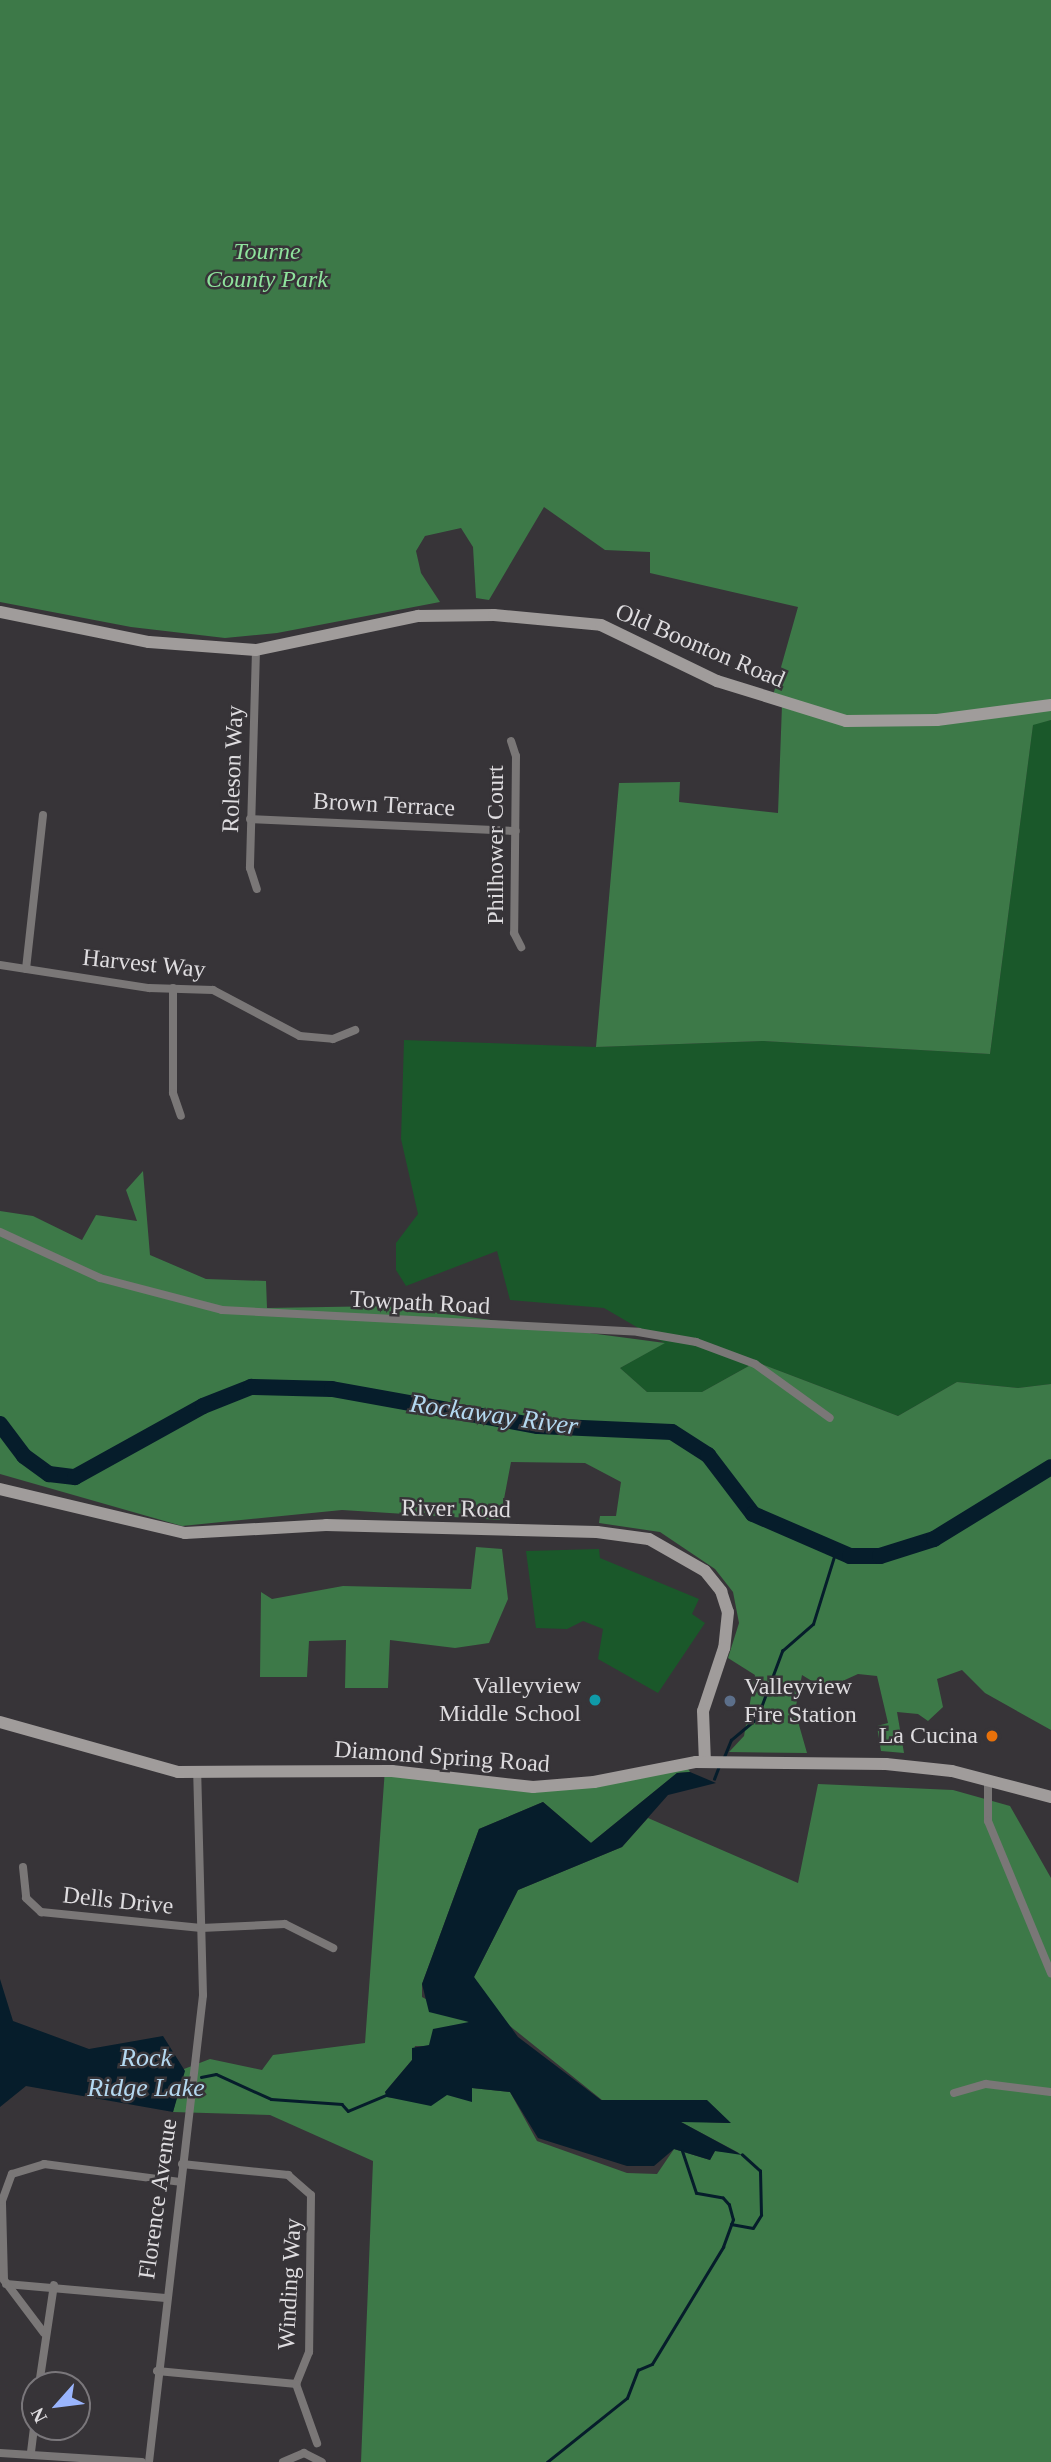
<!DOCTYPE html>
<html>
<head>
<meta charset="utf-8">
<style>
	body { margin:0 }
	#map { position:relative; width:1051px; height:2462px; overflow:hidden; background:#373438; font-family:Georgia,serif }
	div>[style] { position:absolute }
	.green>* { inset:0; background:#1a582a }
	.forest>* { inset:0; background:#3d7948 }
	.water>* { inset:0; background:#061d2b }
	.stream>* { height:2.5px; margin:-1.25px; padding:0 1.25px; transform-origin:1.25px; border-radius:1.25px; background:#061d2b }
	.river>* { height:16px; margin:-8px; padding:0 8px; transform-origin:8px; border-radius:8px; background:#061d2b }
	.street>* { height:8px; margin:-4px; padding:0 4px; transform-origin:4px; border-radius:4px; background:#7a7777 }
	.secondary>* { height:12px; margin:-6px; padding:0 6px; transform-origin:6px; border-radius:6px; background:#a09c9b }
	.dots>* { width:19px; height:19px; translate:-50% -50%; box-sizing:border-box; border:4px solid #373438; border-radius:50% }
	span { translate:-50% -50%; white-space:nowrap; text-align:center; line-height:1.15; -webkit-text-stroke:5px #373438; paint-order:stroke }
	.park-label { font-size:24px; color:#8ee29c; font-style:italic }
	.street-label { font-size:24px; color:#dedcdf }
	.poi-label { font-size:24px; color:#dedcdf }
	.right { translate:-100% -50%; text-align:right }
	.left { translate:0 -50%; text-align:left }
	.water-label { font-size:26px; color:#b4d8f0; font-style:italic }
	.north { position:absolute; left:21px; top:2371px; width:70px; height:70px; box-sizing:border-box; background:#373438; border:2px solid #7a777b; border-radius:50%; rotate:242deg; font-size:19px; font-weight:700; line-height:28px; text-align:center; color:#dedcdf }
	.north::after { content:''; display:block; margin:auto; width:24px; height:32px; background:#9ab5fd; clip-path:polygon(50% 0,100% 100%,50% 72%,0 100%) }
</style>
</head>
<body>
<div id="map">
	<div class="green">
		<div style="clip-path:polygon(1051px 720px,1051px 1384px,1018px 1388px,957px 1382px,898px 1416px,756px 1362px,702px 1392px,647px 1392px,620px 1368px,664px 1343px,604px 1308px,510px 1300px,497px 1251px,406px 1286px,396px 1270px,396px 1243px,418px 1214px,401px 1139px,404px 1040px,596px 1047px,763px 1041px,990px 1054px,1033px 724px)"></div>
		<div style="clip-path:polygon(599px 1549px,600px 1558px,699px 1599px,692px 1614px,705px 1623px,658px 1693px,598px 1659px,603px 1629px,583px 1621px,567px 1629px,536px 1628px,526px 1551px)"></div>
	</div>
	<div class="forest">
		<div style="clip-path:polygon(0 0,1051px 0,1051px 720px,1033px 725px,990px 1054px,763px 1041px,596px 1047px,619px 783px,680px 782px,679px 802px,778px 813px,782px 705px,772px 699px,798px 607px,650px 573px,650px 552px,605px 550px,544px 507px,489px 600px,476px 598px,473px 547px,461px 528px,425px 536px,416px 551px,421px 573px,440px 602px,277px 633px,225px 638px,131px 627px,0 602px)"></div>
		<div style="clip-path:polygon(143px 1171px,150px 1255px,206px 1279px,266px 1281px,267px 1308px,386px 1306px,665px 1343px,620px 1368px,647px 1392px,702px 1392px,756px 1362px,898px 1416px,957px 1382px,1018px 1388px,1051px 1384px,1051px 1730px,985px 1693px,962px 1670px,937px 1679px,943px 1707px,928px 1721px,918px 1714px,897px 1712px,904px 1753px,881px 1751px,877px 1726px,888px 1723px,877px 1676px,858px 1674px,825px 1689px,802px 1675px,795px 1711px,807px 1753px,729px 1752px,744px 1736px,755px 1675px,728px 1658px,739px 1623px,733px 1592px,715px 1569px,660px 1532px,599px 1523px,600px 1516px,616px 1516px,621px 1482px,585px 1463px,511px 1462px,500px 1520px,342px 1510px,182px 1526px,0 1474px,0 1211px,33px 1216px,82px 1240px,96px 1215px,137px 1221px,126px 1190px)"></div>
		<div style="clip-path:polygon(476px 1547px,502px 1549px,508px 1599px,489px 1643px,455px 1648px,390px 1640px,388px 1688px,345px 1688px,346px 1640px,309px 1641px,307px 1677px,260px 1677px,261px 1592px,272px 1599px,343px 1586px,471px 1589px)"></div>
		<div style="clip-path:polygon(685px 1764px,690px 1772px,677px 1773px,591px 1843px,543px 1802px,479px 1829px,422px 1984px,422px 1997px,469px 2022px,466px 2027px,445px 2027px,429px 2046px,415px 2046px,412px 2060px,385px 2092px,387px 2097px,423px 2101px,472px 2088px,510px 2092px,537px 2141px,627px 2173px,657px 2174px,674px 2149px,710px 2160px,715px 2151px,739px 2153px,679px 2121px,730px 2123px,706px 2100px,602px 2100px,495px 2014px,474px 1977px,518px 1890px,622px 1847px,648px 1818px,798px 1883px,818px 1784px,953px 1790px,1010px 1806px,1051px 1878px,1051px 2462px,361px 2462px,373px 2161px,270px 2115px,173px 2112px,184px 2069px,210px 2059px,262px 2070px,273px 2055px,365px 2043px,385px 1769px,537px 1786px)"></div>
	</div>
	<div class="water">
		<div style="clip-path:polygon(690px 1772px,716px 1783px,668px 1795px,622px 1847px,518px 1890px,474px 1977px,518px 2037px,601px 2100px,707px 2100px,731px 2123px,681px 2122px,742px 2155px,715px 2151px,710px 2160px,674px 2149px,654px 2166px,627px 2166px,538px 2138px,510px 2092px,472px 2088px,472px 2102px,447px 2095px,431px 2106px,387px 2097px,385px 2092px,412px 2060px,412px 2048px,429px 2045px,433px 2029px,469px 2022px,429px 2012px,422px 1984px,479px 1829px,543px 1802px,591px 1843px,677px 1773px)"></div>
		<div style="clip-path:polygon(0 1979px,13px 2021px,89px 2049px,163px 2036px,185px 2071px,173px 2112px,26px 2086px,0 2107px)"></div>
	</div>
	<div class="stream">
		<div style="left:724px;top:1757px;width:18px;rotate:-68deg"></div>
		<div style="left:731px;top:1740px;width:34px;rotate:-40deg"></div>
		<div style="left:757px;top:1718px;width:72px;rotate:-69.5deg"></div>
		<div style="left:782px;top:1651px;width:41px;rotate:-41.1deg"></div>
		<div style="left:813px;top:1624px;width:77px;rotate:-72.7deg"></div>
		<div style="left:714px;top:1779px;width:14px;rotate:-69deg"></div>
		<div style="left:201px;top:2077px;width:15px;rotate:-11deg"></div>
		<div style="left:216px;top:2074px;width:60px;rotate:24.4deg"></div>
		<div style="left:271px;top:2099px;width:71px;rotate:4deg"></div>
		<div style="left:342px;top:2104px;width:9px;rotate:49deg"></div>
		<div style="left:348px;top:2111px;width:41px;rotate:-22.8deg"></div>
		<div style="left:731px;top:2224px;width:22px;rotate:10deg"></div>
		<div style="left:753px;top:2228px;width:15px;rotate:-58deg"></div>
		<div style="left:761px;top:2215px;width:44px;rotate:-91.3deg"></div>
		<div style="left:760px;top:2171px;width:24px;rotate:-138deg"></div>
		<div style="left:547px;top:2462px;width:102px;rotate:-38.7deg"></div>
		<div style="left:627px;top:2398px;width:30px;rotate:-69deg"></div>
		<div style="left:638px;top:2370px;width:15px;rotate:-23deg"></div>
		<div style="left:652px;top:2364px;width:137px;rotate:-58.7deg"></div>
		<div style="left:723px;top:2247px;width:29px;rotate:-70deg"></div>
		<div style="left:733px;top:2220px;width:16px;rotate:-105deg"></div>
		<div style="left:729px;top:2205px;width:9px;rotate:-131deg"></div>
		<div style="left:723px;top:2198px;width:27px;rotate:-170deg"></div>
		<div style="left:696px;top:2193px;width:44px;rotate:-108.4deg"></div>
	</div>
	<div class="river">
		<div style="left:0;top:1424px;width:40px;rotate:53deg"></div>
		<div style="left:24px;top:1456px;width:31px;rotate:36deg"></div>
		<div style="left:49px;top:1474px;width:26px;rotate:7deg"></div>
		<div style="left:75px;top:1477px;width:146px;rotate:-29deg"></div>
		<div style="left:203px;top:1406px;width:52px;rotate:-21.6deg"></div>
		<div style="left:251px;top:1387px;width:81px;rotate:1.4deg"></div>
		<div style="left:332px;top:1389px;width:209px;rotate:10.2deg"></div>
		<div style="left:538px;top:1426px;width:134px;rotate:2.6deg"></div>
		<div style="left:672px;top:1432px;width:43px;rotate:32.6deg"></div>
		<div style="left:708px;top:1455px;width:74px;rotate:52.7deg"></div>
		<div style="left:753px;top:1514px;width:106px;rotate:23.4deg"></div>
		<div style="left:850px;top:1556px;width:30px"></div>
		<div style="left:880px;top:1556px;width:57px;rotate:-17.5deg"></div>
		<div style="left:934px;top:1539px;width:137px;rotate:-31.6deg"></div>
	</div>
	<div class="street">
		<div style="left:256px;top:650px;width:218px;rotate:91.6deg"></div>
		<div style="left:250px;top:868px;width:22px;rotate:72deg"></div>
		<div style="left:511px;top:741px;width:16px;rotate:72deg"></div>
		<div style="left:516px;top:756px;width:177px;rotate:90.6deg"></div>
		<div style="left:514px;top:933px;width:16px;rotate:63deg"></div>
		<div style="left:250px;top:819px;width:266px;rotate:2.6deg"></div>
		<div style="left:0;top:965px;width:151px;rotate:8.8deg"></div>
		<div style="left:149px;top:988px;width:64px;rotate:1.8deg"></div>
		<div style="left:213px;top:990px;width:98px;rotate:27.9deg"></div>
		<div style="left:300px;top:1036px;width:33px;rotate:5deg"></div>
		<div style="left:333px;top:1039px;width:24px;rotate:-22deg"></div>
		<div style="left:26px;top:969px;width:155px;rotate:-83.7deg"></div>
		<div style="left:173px;top:988px;width:105px;rotate:90deg"></div>
		<div style="left:173px;top:1093px;width:24px;rotate:71deg"></div>
		<div style="left:0;top:1232px;width:110px;rotate:24.7deg"></div>
		<div style="left:100px;top:1278px;width:126px;rotate:14.7deg"></div>
		<div style="left:222px;top:1310px;width:417px;rotate:3deg"></div>
		<div style="left:638px;top:1332px;width:59px;rotate:9.8deg"></div>
		<div style="left:696px;top:1342px;width:63px;rotate:20.4deg"></div>
		<div style="left:755px;top:1364px;width:92px;rotate:35.8deg"></div>
		<div style="left:988px;top:1779px;width:42px;rotate:90deg"></div>
		<div style="left:988px;top:1821px;width:165px;rotate:67.5deg"></div>
		<div style="left:23px;top:1867px;width:31px;rotate:84deg"></div>
		<div style="left:26px;top:1898px;width:21px;rotate:43deg"></div>
		<div style="left:41px;top:1912px;width:161px;rotate:5.7deg"></div>
		<div style="left:201px;top:1928px;width:84px;rotate:-2.7deg"></div>
		<div style="left:285px;top:1924px;width:54px;rotate:26.6deg"></div>
		<div style="left:954px;top:2093px;width:33px;rotate:-16deg"></div>
		<div style="left:986px;top:2084px;width:65px;rotate:7deg"></div>
		<div style="left:182px;top:2164px;width:107px;rotate:5.9deg"></div>
		<div style="left:288px;top:2175px;width:30px;rotate:41deg"></div>
		<div style="left:311px;top:2195px;width:157px;rotate:90.7deg"></div>
		<div style="left:309px;top:2352px;width:35px;rotate:112deg"></div>
		<div style="left:6px;top:2284px;width:160px;rotate:5deg"></div>
		<div style="left:44px;top:2333px;width:66px;rotate:-127deg"></div>
		<div style="left:4px;top:2280px;width:79px;rotate:-91.5deg"></div>
		<div style="left:2px;top:2201px;width:29px;rotate:-70deg"></div>
		<div style="left:12px;top:2174px;width:34px;rotate:-17deg"></div>
		<div style="left:44px;top:2164px;width:137px;rotate:7.5deg"></div>
		<div style="left:157px;top:2371px;width:140px;rotate:5.3deg"></div>
		<div style="left:296px;top:2384px;width:63px;rotate:70.4deg"></div>
		<div style="left:39px;top:2385px;width:101px;rotate:-81.5deg"></div>
		<div style="left:31px;top:2452px;width:31px;rotate:-83deg"></div>
		<div style="left:0;top:2453px;width:142px;rotate:3.6deg"></div>
		<div style="left:149px;top:2462px;width:470px;rotate:-83.4deg"></div>
		<div style="left:203px;top:1995px;width:222px;rotate:-91.5deg"></div>
		<div style="left:283px;top:2462px;width:23px;rotate:-23deg"></div>
		<div style="left:304px;top:2453px;width:20px;rotate:27deg"></div>
	</div>
	<div class="secondary">
		<div style="left:0;top:612px;width:152px;rotate:11.4deg"></div>
		<div style="left:149px;top:642px;width:107px;rotate:4.3deg"></div>
		<div style="left:256px;top:650px;width:166px;rotate:-11.9deg"></div>
		<div style="left:418px;top:616px;width:76px;rotate:-0.8deg"></div>
		<div style="left:494px;top:615px;width:107px;rotate:5.3deg"></div>
		<div style="left:601px;top:625px;width:129px;rotate:25.8deg"></div>
		<div style="left:717px;top:681px;width:135px;rotate:17.2deg"></div>
		<div style="left:846px;top:721px;width:91px;rotate:-0.6deg"></div>
		<div style="left:937px;top:720px;width:115px;rotate:-7.5deg"></div>
		<div style="left:0;top:1489px;width:190px;rotate:13.4deg"></div>
		<div style="left:185px;top:1533px;width:141px;rotate:-3.2deg"></div>
		<div style="left:326px;top:1525px;width:271px;rotate:1.5deg"></div>
		<div style="left:597px;top:1532px;width:52px;rotate:7.7deg"></div>
		<div style="left:649px;top:1539px;width:64px;rotate:29.7deg"></div>
		<div style="left:705px;top:1571px;width:26px;rotate:51deg"></div>
		<div style="left:721px;top:1591px;width:22px;rotate:72deg"></div>
		<div style="left:728px;top:1612px;width:36px;rotate:96deg"></div>
		<div style="left:724px;top:1648px;width:66px;rotate:108.4deg"></div>
		<div style="left:703px;top:1711px;width:51px;rotate:87.8deg"></div>
		<div style="left:0;top:1722px;width:185px;rotate:15.7deg"></div>
		<div style="left:178px;top:1772px;width:214px;rotate:-0.3deg"></div>
		<div style="left:392px;top:1771px;width:142px;rotate:6.5deg"></div>
		<div style="left:533px;top:1787px;width:61px;rotate:-4.7deg"></div>
		<div style="left:594px;top:1782px;width:104px;rotate:-11.1deg"></div>
		<div style="left:696px;top:1762px;width:190px;rotate:0.6deg"></div>
		<div style="left:886px;top:1764px;width:66px;rotate:6.1deg"></div>
		<div style="left:952px;top:1771px;width:102px;rotate:14.7deg"></div>
	</div>
	<div class="dots">
		<div style="left:595px;top:1700px;background:#0f9aa8"></div>
		<div style="left:730px;top:1701px;background:#5c6f8a"></div>
		<div style="left:992px;top:1736px;background:#e8710a"></div>
	</div>
	<div class="park-label">
		<span style="left:267px;top:266px">Tourne<br>County Park</span>
	</div>
	<div class="street-label">
		<span style="left:700px;top:646px;rotate:23deg">Old Boonton Road</span>
		<span style="left:233px;top:769px;rotate:-88deg">Roleson Way</span>
		<span style="left:384px;top:805px;rotate:3deg">Brown Terrace</span>
		<span style="left:496px;top:845px;rotate:-90deg">Philhower Court</span>
		<span style="left:144px;top:964px;rotate:6deg">Harvest Way</span>
		<span style="left:420px;top:1303px;rotate:3deg">Towpath Road</span>
		<span style="left:456px;top:1509px;rotate:1deg">River Road</span>
		<span style="left:442px;top:1757px;rotate:4deg">Diamond Spring Road</span>
		<span style="left:118px;top:1901px;rotate:6deg">Dells Drive</span>
		<span style="left:158px;top:2199px;rotate:-82deg">Florence Avenue</span>
		<span style="left:290px;top:2284px;rotate:-87deg">Winding Way</span>
	</div>
	<div class="poi-label">
		<span class="right" style="left:581px;top:1700px">Valleyview<br>Middle School</span>
		<span class="left" style="left:744px;top:1701px">Valleyview<br>Fire Station</span>
		<span class="right" style="left:978px;top:1736px">La Cucina</span>
	</div>
	<div class="water-label">
		<span style="left:494px;top:1415px;rotate:8deg">Rockaway River</span>
		<span style="left:146px;top:2073px">Rock<br>Ridge Lake</span>
	</div>
	<div class="north">N</div>
</div>
</body>
</html>
